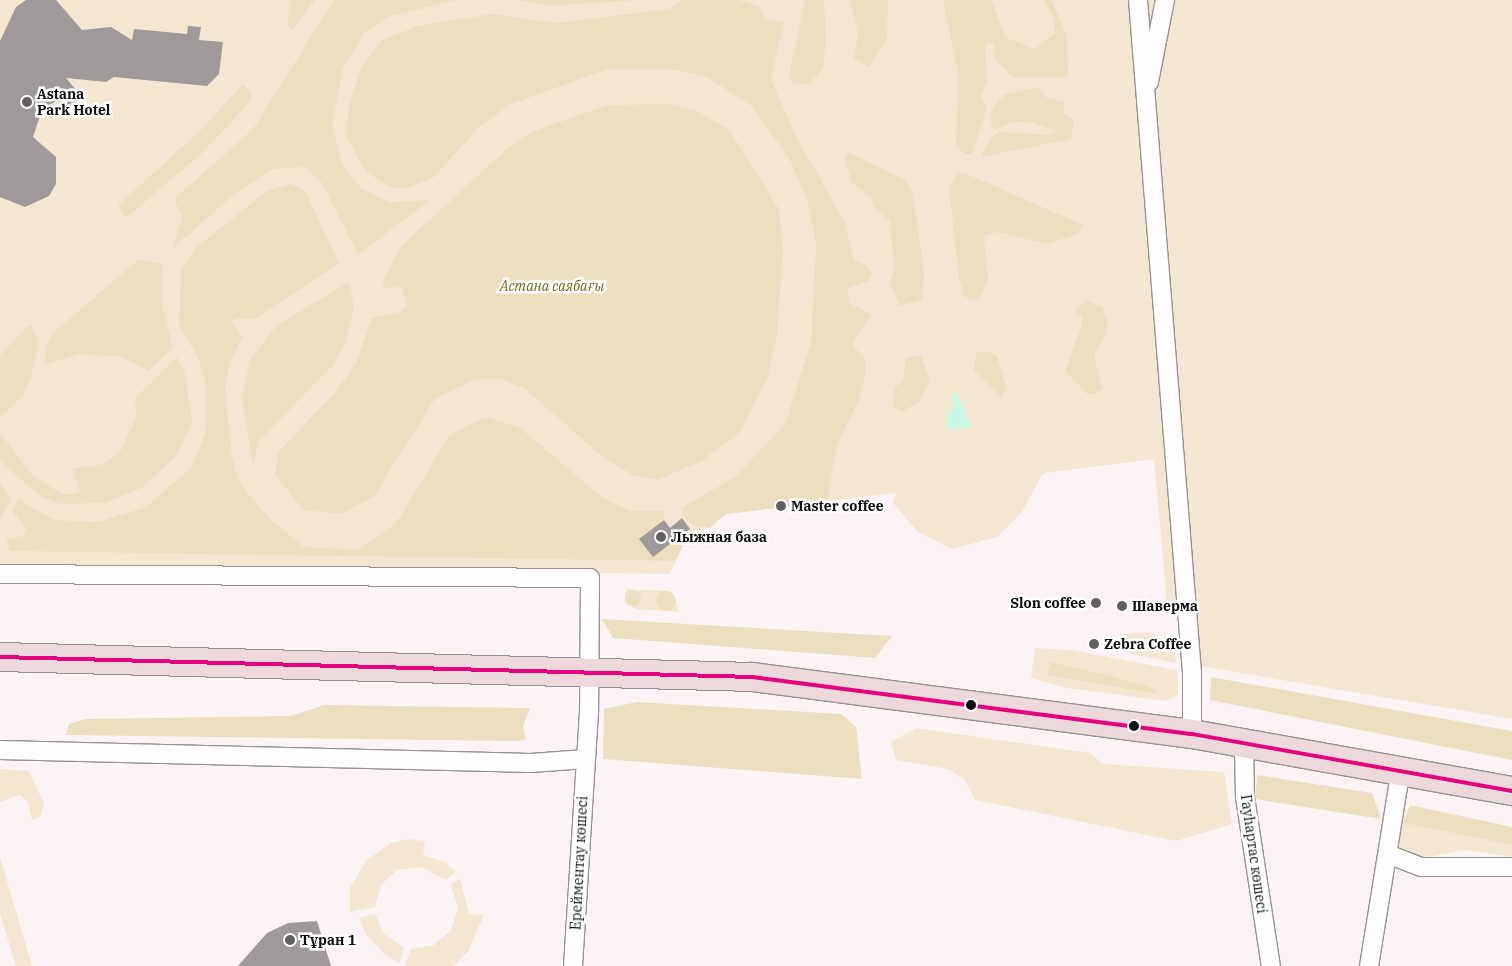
<!DOCTYPE html>
<html>
<head>
<meta charset="utf-8">
<style>
	body { margin:0 }
	#map { position:relative; width:1512px; height:966px; overflow:hidden; background:#fcf4f4; font-family:"IBM Plex Serif",serif }
	div>[style] { position:absolute }
	.green>* { inset:0; background:#f3e7d2 }
	.forest>* { inset:0; background:#ecdfc0 }
	.round { border-radius:50% }
	.water>* { inset:0; background:#c8f8e3 }
	.building>* { inset:0; background:#9f999a }
	.roads { filter:drop-shadow(1px 0 #969292) drop-shadow(-1px 0 #969292) drop-shadow(0 1px #969292) drop-shadow(0 -1px #969292) }
	.minor>* { height:18px; margin:-9px; padding:0 9px; transform-origin:9px; border-radius:9px; background:#fffdfd }
	.primary>* { height:28px; margin:-14px; padding:0 14px; transform-origin:14px; border-radius:14px; background:#edd9d9 }
	.bus-1>* { height:4px; margin:-2px; padding:0 2px; transform-origin:2px; border-radius:2px; background:#e5007d }
	.dots>* { width:14px; height:14px; translate:-50% -50%; box-sizing:border-box; border:2px solid #fff; border-radius:50% }
	span { translate:-50% -50%; white-space:nowrap; text-align:center; line-height:1.15; -webkit-text-stroke:5px #fff; paint-order:stroke }
	.poi-label { font-size:14px; color:#0f0f0f; font-weight:700 }
	.left { translate:0 -50%; text-align:left }
	.right { translate:-100% -50%; text-align:right }
	.park-label { font-size:14px; color:#6a6b1a; font-style:italic }
	.street-label { font-size:14px; color:#0f0f0f }
</style>
</head>
<body>
<div id="map">
	<div class="green">
		<div style="clip-path:polygon(0 0,1512px 0,1512px 719px,1199px 666px,1198px 647px,1167px 604px,1154px 459px,1043px 473px,1022px 512px,997px 537px,952px 549px,918px 532px,893px 503px,896px 493px,726px 514px,685px 540px,670px 574px,0 565px)"></div>
		<div style="clip-path:polygon(626px 589px,669px 591px,680px 612px,636px 609px,625px 603px)"></div>
		<div style="clip-path:polygon(1149px 632px,1174px 644px,1176px 663px,1118px 651px,1120px 634px)"></div>
		<div style="clip-path:polygon(1035px 648px,1072px 650px,1177px 670px,1178px 694px,1166px 701px,1067px 688px,1031px 678px)"></div>
		<div style="clip-path:polygon(916px 728px,1090px 753px,1103px 764px,1224px 772px,1232px 824px,1176px 841px,975px 800px,965px 780px,948px 769px,896px 760px,891px 742px)"></div>
		<div style="clip-path:polygon(0 769px,29px 771px,44px 804px,40px 817px,32px 820px,28px 803px,20px 795px,0 802px)"></div>
		<div style="clip-path:polygon(1403px 823px,1512px 845px,1512px 857px,1466px 850px,1422px 858px,1405px 855px,1397px 841px)"></div>
		<div style="clip-path:polygon(409px 839px,425px 841px,423px 855px,445px 862px,456px 872px,446px 880px,421px 867px,397px 870px,381px 885px,375px 907px,350px 912px,350px 888px,366px 861px,391px 843px)"></div>
		<div style="clip-path:polygon(0 857px,32px 966px,16px 966px,0 914px)"></div>
		<div style="clip-path:polygon(460px 879px,469px 914px,484px 915px,468px 952px,453px 966px,405px 966px,411px 949px,434px 945px,451px 930px,458px 908px,451px 885px)"></div>
		<div style="clip-path:polygon(375px 914px,384px 934px,404px 948px,399px 963px,383px 953px,366px 934px,359px 918px)"></div>
	</div>
	<div class="forest">
		<div style="clip-path:polygon(291px 0,315px 0,292px 31px,287px 22px)"></div>
		<div style="clip-path:polygon(334px 0,455px 0,391px 16px,363px 34px,343px 69px,332px 126px,343px 165px,361px 188px,389px 202px,430px 200px,358px 255px,321px 182px,305px 167px,273px 169px,231px 197px,172px 249px,182px 218px,174px 199px,253px 129px)"></div>
		<div style="clip-path:polygon(517px 0,638px 0,550px 6px)"></div>
		<div style="clip-path:polygon(683px 0,739px 0,760px 7px,764px 19px,784px 23px,771px 80px,797px 138px,845px 222px,854px 260px,867px 266px,872px 274px,868px 281px,847px 289px,850px 303px,871px 315px,852px 345px,864px 357px,866px 370px,860px 398px,837px 444px,827px 502px,726px 514px,710px 528px,695px 526px,683px 516px,683px 507px,735px 477px,785px 424px,811px 343px,816px 245px,808px 202px,791px 162px,753px 107px,707px 77px,677px 70px,608px 69px,511px 104px,481px 125px,432px 179px,403px 189px,388px 186px,366px 172px,346px 137px,348px 110px,360px 70px,381px 41px,418px 26px,492px 14px,557px 23px,669px 9px)"></div>
		<div style="clip-path:polygon(805px 0,824px 0,826px 40px,823px 68px,809px 85px,792px 83px,789px 76px)"></div>
		<div style="clip-path:polygon(850px 0,888px 0,887px 39px,868px 67px,854px 58px,858px 35px)"></div>
		<div style="clip-path:polygon(943px 0,992px 0,1005px 37px,1035px 49px,1055px 33px,1053px 16px,1043px 0,1051px 0,1067px 35px,1068px 76px,1063px 78px,1013px 77px,995px 60px,994px 46px,989px 42px,985px 47px,987px 83px,981px 95px,987px 107px,972px 154px,965px 154px,956px 146px,958px 73px)"></div>
		<div style="clip-path:polygon(243px 84px,252px 94px,250px 102px,202px 153px,126px 218px,118px 205px,198px 133px)"></div>
		<div style="clip-path:polygon(1038px 87px,1047px 98px,1065px 102px,1063px 113px,1074px 121px,1071px 139px,981px 157px,990px 138px,1000px 132px,1050px 135px,1058px 131px,1029px 122px,1011px 122px,994px 130px,991px 125px,991px 110px,1004px 95px)"></div>
		<div style="clip-path:polygon(669px 104px,698px 111px,730px 131px,779px 209px,783px 252px,777px 335px,768px 377px,740px 432px,702px 461px,657px 480px,633px 475px,604px 458px,524px 388px,501px 379px,476px 379px,435px 399px,374px 496px,341px 514px,303px 510px,275px 474px,278px 452px,335px 393px,357px 361px,372px 318px,400px 312px,407px 306px,402px 287px,385px 288px,382px 283px,400px 247px,507px 149px,534px 131px,607px 105px)"></div>
		<div style="clip-path:polygon(848px 152px,905px 180px,913px 194px,924px 271px,922px 299px,899px 306px,890px 282px,894px 268px,890px 221px,874px 208px,871px 197px,852px 183px,844px 157px)"></div>
		<div style="clip-path:polygon(958px 173px,967px 174px,1083px 225px,1077px 234px,1047px 244px,997px 232px,984px 236px,988px 280px,980px 299px,971px 300px,964px 296px,959px 279px,949px 188px)"></div>
		<div style="clip-path:polygon(291px 184px,306px 192px,339px 264px,254px 319px,235px 318px,232px 323px,243px 337px,230px 361px,225px 388px,232px 457px,240px 484px,270px 519px,304px 547px,358px 550px,396px 523px,450px 435px,485px 417px,519px 427px,603px 498px,631px 511px,665px 511px,664px 520px,640px 539px,653px 557px,682px 536px,685px 539px,676px 561px,10px 551px,6px 539px,23px 536px,26px 528px,12px 511px,18px 499px,54px 520px,99px 522px,146px 507px,192px 467px,205px 434px,206px 385px,198px 358px,179px 325px,181px 269px,197px 247px,267px 191px)"></div>
		<div style="clip-path:polygon(139px 259px,163px 264px,162px 303px,173px 348px,148px 371px,122px 357px,80px 354px,44px 365px,47px 342px,53px 333px)"></div>
		<div style="clip-path:polygon(349px 282px,354px 307px,345px 344px,333px 365px,259px 441px,253px 465px,242px 397px,250px 360px,276px 326px)"></div>
		<div style="clip-path:polygon(1086px 300px,1102px 307px,1108px 323px,1106px 335px,1094px 354px,1102px 389px,1094px 394px,1087px 394px,1065px 371px,1082px 325px,1082px 317px,1074px 311px)"></div>
		<div style="clip-path:polygon(30px 324px,39px 340px,31px 378px,23px 396px,0 417px,0 355px)"></div>
		<div style="clip-path:polygon(986px 351px,997px 356px,1007px 388px,1001px 398px,974px 370px,976px 353px)"></div>
		<div style="clip-path:polygon(921px 355px,930px 380px,920px 401px,902px 412px,892px 405px,895px 387px,903px 381px,906px 358px)"></div>
		<div style="clip-path:polygon(177px 357px,185px 373px,192px 422px,177px 455px,143px 487px,106px 503px,61px 504px,41px 497px,0 461px,0 433px,33px 476px,64px 495px,80px 492px,73px 469px,104px 464px,120px 452px,136px 418px,135px 398px)"></div>
		<div style="clip-path:polygon(0 484px,11px 499px,0 520px)"></div>
		<div class="round" style="left:625px;top:590px;width:16px;height:16px"></div>
		<div class="round" style="left:656px;top:591px;width:20px;height:20px"></div>
		<div style="clip-path:polygon(602px 619px,892px 636px,875px 658px,613px 638px)"></div>
		<div style="clip-path:polygon(1051px 662px,1111px 676px,1155px 689px,1158px 694px,1047px 675px)"></div>
		<div style="clip-path:polygon(1211px 677px,1512px 731px,1512px 760px,1210px 700px)"></div>
		<div style="clip-path:polygon(637px 702px,841px 714px,856px 727px,862px 779px,603px 759px,604px 709px)"></div>
		<div style="clip-path:polygon(324px 705px,530px 708px,523px 726px,526px 739px,518px 741px,66px 735px,69px 724px,85px 719px,291px 716px)"></div>
		<div style="clip-path:polygon(1257px 775px,1372px 793px,1381px 819px,1255px 799px)"></div>
		<div style="clip-path:polygon(1410px 805px,1512px 827px,1512px 845px,1403px 823px)"></div>
	</div>
	<div class="water">
		<div style="clip-path:polygon(957px 393px,971px 427px,948px 430px,946px 416px,954px 406px,952px 394px)"></div>
	</div>
	<div class="building">
		<div style="clip-path:polygon(26px 0,56px 0,82px 30px,111px 27px,132px 40px,134px 29px,187px 34px,188px 26px,201px 27px,199px 40px,223px 42px,219px 74px,207px 86px,114px 77px,106px 82px,66px 78px,82px 97px,66px 111px,57px 100px,42px 110px,33px 137px,56px 157px,56px 184px,49px 196px,25px 207px,0 197px,0 41px,16px 7px)"></div>
		<div style="clip-path:polygon(682px 518px,690px 529px,653px 557px,639px 539px,664px 520px,670px 528px)"></div>
		<div style="clip-path:polygon(317px 921px,331px 966px,238px 966px,267px 933px,288px 923px)"></div>
	</div>
	<div class="roads">
		<div class="minor">
			<div style="left:1138px;top:0;width:675px;rotate:85.41deg"></div>
			<div style="left:1192px;top:673px;width:61px;rotate:90deg"></div>
			<div style="left:1149px;top:82px;width:84px;rotate:-79deg"></div>
			<div style="left:0;top:574px;width:590px;rotate:0.39deg"></div>
			<div style="left:590px;top:578px;width:134px;rotate:90.4deg"></div>
			<div style="left:589px;top:712px;width:255px;rotate:93.6deg"></div>
			<div style="left:1244px;top:742px;width:55px;rotate:89deg"></div>
			<div style="left:1245px;top:797px;width:171px;rotate:81.3deg"></div>
			<div style="left:0;top:750px;width:531px;rotate:1.4deg"></div>
			<div style="left:531px;top:763px;width:55px;rotate:-4.2deg"></div>
			<div style="left:1390px;top:855px;width:33px;rotate:21deg"></div>
			<div style="left:1421px;top:867px;width:91px"></div>
			<div style="left:1369px;top:966px;width:201px;rotate:-80.8deg"></div>
		</div>
		<div class="primary">
			<div style="left:0;top:657px;width:752px;rotate:1.52deg"></div>
			<div style="left:752px;top:677px;width:444px;rotate:7.4deg"></div>
			<div style="left:1192px;top:734px;width:325px;rotate:10.1deg"></div>
		</div>
	</div>
	<div class="bus-1">
		<div style="left:0;top:657px;width:752px;rotate:1.52deg"></div>
		<div style="left:752px;top:677px;width:444px;rotate:7.4deg"></div>
		<div style="left:1192px;top:734px;width:325px;rotate:10.1deg"></div>
	</div>
	<div class="dots">
		<div style="left:27px;top:102px;background:#625f5f"></div>
		<div style="left:781px;top:506px;background:#625f5f"></div>
		<div style="left:661px;top:537px;background:#625f5f"></div>
		<div style="left:1096px;top:603px;background:#625f5f"></div>
		<div style="left:1122px;top:606px;background:#625f5f"></div>
		<div style="left:1094px;top:644px;background:#625f5f"></div>
		<div style="left:971px;top:705px;background:#0f0f0f"></div>
		<div style="left:1134px;top:726px;background:#0f0f0f"></div>
		<div style="left:290px;top:940px;background:#625f5f"></div>
	</div>
	<div class="poi-label">
		<span class="left" style="left:37px;top:102px">Astana<br>Park Hotel</span>
		<span class="left" style="left:791px;top:506px">Master coffee</span>
		<span class="left" style="left:671px;top:537px">Лыжная база</span>
		<span class="right" style="left:1086px;top:603px">Slon coffee</span>
		<span class="left" style="left:1132px;top:606px">Шаверма</span>
		<span class="left" style="left:1104px;top:644px">Zebra Coffee</span>
		<span class="left" style="left:300px;top:940px">Тұран 1</span>
	</div>
	<div class="park-label">
		<span style="left:552px;top:286px">Астана саябағы</span>
	</div>
	<div class="street-label">
		<span style="left:1254px;top:854px;rotate:82deg">Гауhартас көшесі</span>
		<span style="left:579px;top:863px;rotate:-87deg">Ерейментау көшесі</span>
	</div>
</div>
</body>
</html>
